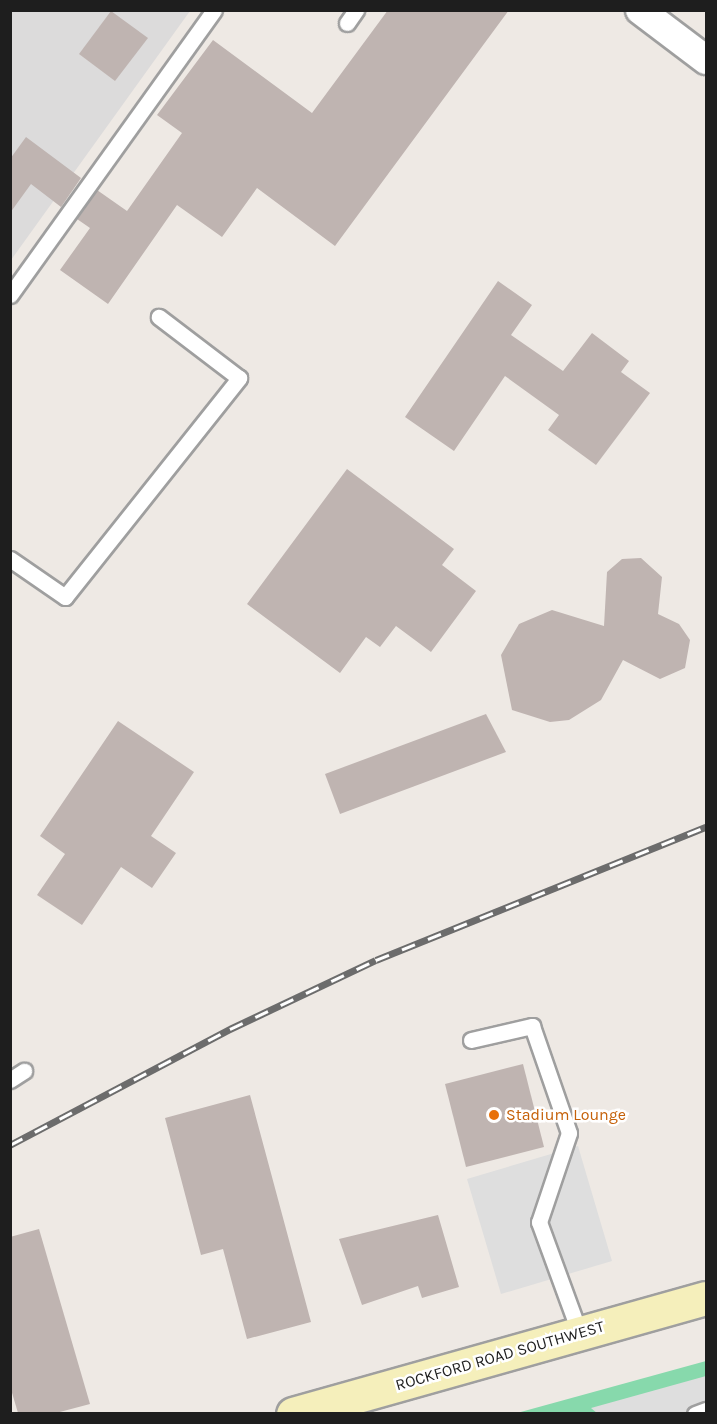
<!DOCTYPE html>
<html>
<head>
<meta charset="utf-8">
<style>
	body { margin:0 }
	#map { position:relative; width:717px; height:1424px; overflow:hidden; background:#eee9e4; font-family:Karla,sans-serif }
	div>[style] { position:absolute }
	.residential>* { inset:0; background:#dcdbdb }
	.pitch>* { inset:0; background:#87d9ac }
	.parking>* { inset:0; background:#dedede }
	.building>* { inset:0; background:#bfb4b1 }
	.roads { filter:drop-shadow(2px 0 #9f9f9f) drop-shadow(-2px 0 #9f9f9f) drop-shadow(0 2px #9f9f9f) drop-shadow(0 -2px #9f9f9f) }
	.lane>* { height:15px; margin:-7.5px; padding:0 7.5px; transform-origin:7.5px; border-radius:7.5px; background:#fff }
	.street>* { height:28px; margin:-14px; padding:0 14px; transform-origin:14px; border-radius:14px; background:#fff }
	.secondary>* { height:33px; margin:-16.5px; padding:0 16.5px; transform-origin:16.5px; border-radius:16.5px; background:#f5efbb }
	.rail>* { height:7px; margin-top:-3.5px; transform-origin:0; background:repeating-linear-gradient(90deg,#fff 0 14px,#6c6c6c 0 28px); box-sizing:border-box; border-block:2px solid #6c6c6c }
	.dots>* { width:16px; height:16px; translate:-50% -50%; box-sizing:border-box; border:3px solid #fff; border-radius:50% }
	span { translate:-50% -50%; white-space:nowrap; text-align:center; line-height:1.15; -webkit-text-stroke:5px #fff; paint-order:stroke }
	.food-label { font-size:16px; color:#c56008 }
	.left { translate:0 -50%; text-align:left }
	.street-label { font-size:16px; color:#1e1e1e }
	.frame { position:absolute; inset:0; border:12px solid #1e1e1e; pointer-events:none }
</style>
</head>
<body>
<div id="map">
	<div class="residential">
		<div style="clip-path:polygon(11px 11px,190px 11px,11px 260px)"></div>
	</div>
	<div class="pitch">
		<div style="clip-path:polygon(706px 1361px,706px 1413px,517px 1413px)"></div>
	</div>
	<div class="parking">
		<div style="clip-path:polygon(578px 1146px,612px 1261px,501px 1294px,467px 1179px)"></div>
		<div style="clip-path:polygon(706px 1376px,706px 1413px,598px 1414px,591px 1408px)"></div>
	</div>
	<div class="building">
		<div style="clip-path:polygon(388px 10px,509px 10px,335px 246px,257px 188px,222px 237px,177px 205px,108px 304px,60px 270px,90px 228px,77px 219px,97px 190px,127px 211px,182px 133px,157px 115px,213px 40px,312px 113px)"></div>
		<div style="clip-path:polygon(111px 11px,148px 38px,115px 81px,79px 54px)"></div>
		<div style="clip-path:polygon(26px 137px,81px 178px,61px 207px,31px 184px,10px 213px,10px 159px)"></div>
		<div style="clip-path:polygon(498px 281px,532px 305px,511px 335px,563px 371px,592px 333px,629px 361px,621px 372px,650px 393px,596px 465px,548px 430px,559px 415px,505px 376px,454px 451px,405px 417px)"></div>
		<div style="clip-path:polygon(347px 469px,454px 549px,442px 565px,476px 591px,431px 652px,396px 626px,380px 647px,366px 637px,340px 673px,247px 604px)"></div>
		<div style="clip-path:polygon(641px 558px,662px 577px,658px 614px,679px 624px,690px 640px,685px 668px,660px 679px,623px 660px,601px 700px,569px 720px,550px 722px,512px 710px,501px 655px,519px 624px,552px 610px,604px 626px,607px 572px,622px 559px)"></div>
		<div style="clip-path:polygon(486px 714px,506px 752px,340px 814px,325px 774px)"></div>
		<div style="clip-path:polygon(118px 721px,194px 772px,151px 836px,176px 853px,152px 888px,121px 867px,82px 925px,37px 895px,65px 854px,40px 836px)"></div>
		<div style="clip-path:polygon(523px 1064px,544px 1147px,466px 1167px,445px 1084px)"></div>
		<div style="clip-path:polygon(250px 1095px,311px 1322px,247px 1339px,223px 1249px,201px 1255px,165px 1118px)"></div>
		<div style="clip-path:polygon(438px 1215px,459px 1287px,422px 1298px,418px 1286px,362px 1305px,339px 1239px)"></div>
		<div style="clip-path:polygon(39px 1229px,90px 1404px,56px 1413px,18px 1413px,10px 1386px,10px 1237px)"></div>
	</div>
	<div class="roads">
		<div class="lane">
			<div style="left:347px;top:23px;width:16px;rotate:-55deg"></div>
			<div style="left:10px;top:295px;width:350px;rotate:-54.4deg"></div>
			<div style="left:10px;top:559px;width:67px;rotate:34.6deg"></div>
			<div style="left:65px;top:597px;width:280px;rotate:-51.5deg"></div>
			<div style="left:239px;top:378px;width:101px;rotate:-142.7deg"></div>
			<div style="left:471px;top:1040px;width:63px;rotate:-12.9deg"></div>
			<div style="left:532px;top:1026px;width:113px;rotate:70.9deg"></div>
			<div style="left:569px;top:1133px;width:94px;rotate:108.6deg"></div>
			<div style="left:539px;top:1222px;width:119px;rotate:69.9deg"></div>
			<div style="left:10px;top:1080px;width:17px;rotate:-33deg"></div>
			<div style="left:695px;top:1414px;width:12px;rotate:-20deg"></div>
		</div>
		<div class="street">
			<div style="left:640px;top:10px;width:83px;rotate:37.1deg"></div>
		</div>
		<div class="secondary">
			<div style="left:293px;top:1414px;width:429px;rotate:-15.7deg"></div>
		</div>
	</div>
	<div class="rail">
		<div style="left:10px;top:1145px;width:249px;rotate:-27.8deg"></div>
		<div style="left:230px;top:1029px;width:161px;rotate:-25.3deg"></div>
		<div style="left:376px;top:960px;width:356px;rotate:-22deg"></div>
	</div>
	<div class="dots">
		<div style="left:494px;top:1115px;background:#e8710a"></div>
	</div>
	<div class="food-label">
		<span class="left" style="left:506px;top:1115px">Stadium Lounge</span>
	</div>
	<div class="street-label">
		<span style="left:500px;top:1356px;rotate:-16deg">ROCKFORD ROAD SOUTHWEST</span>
	</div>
	<div class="frame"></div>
</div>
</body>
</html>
